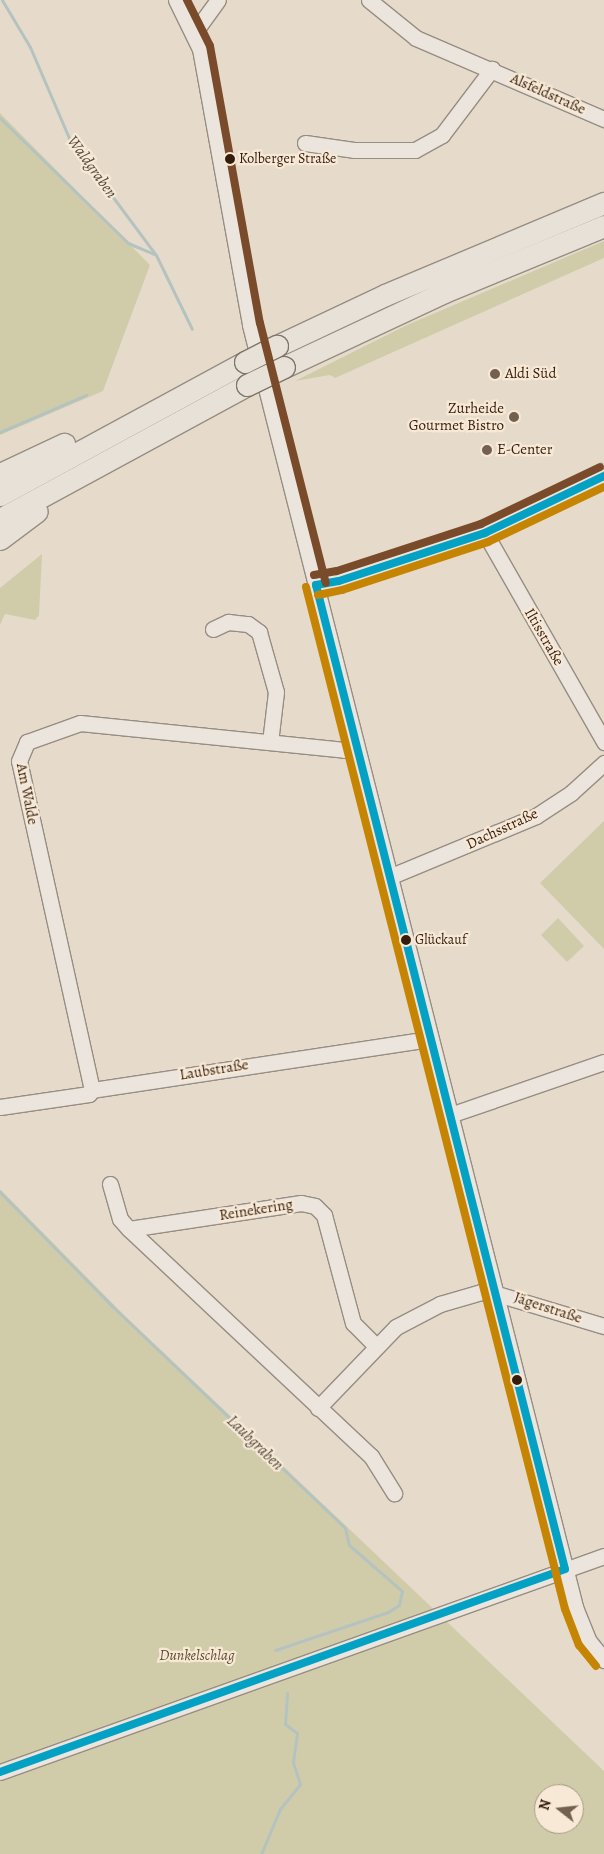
<!DOCTYPE html>
<html>
<head>
<meta charset="utf-8">
<style>
	body { margin:0 }
	#map { position:relative; width:604px; height:1854px; overflow:hidden; background:#e6dbca; font-family:Alegreya,serif }
	div>[style] { position:absolute }
	.green>* { inset:0; background:#d0ccaa }
	.stream>* { height:3px; margin:-1.5px; padding:0 1.5px; transform-origin:1.5px; border-radius:1.5px; background:#b5c3c0 }
	.roads { filter:drop-shadow(1px 0 #978d82) drop-shadow(-1px 0 #978d82) drop-shadow(0 1px #978d82) drop-shadow(0 -1px #978d82) }
	.minor>* { height:15px; margin:-7.5px; padding:0 7.5px; transform-origin:7.5px; border-radius:7.5px; background:#ebe5dd }
	.highway>* { height:21px; margin:-10.5px; padding:0 10.5px; transform-origin:10.5px; border-radius:10.5px; background:#e8e1d7 }
	.bridges { filter:drop-shadow(1px 0 #7e7469) drop-shadow(-1px 0 #7e7469) drop-shadow(0 1px #7e7469) drop-shadow(0 -1px #7e7469) }
	.highway-bridge>* { height:21px; margin:-10.5px; padding:0 10.5px; transform-origin:10.5px; border-radius:10.5px; background:#e8e1d7 }
	.bus-1>* { height:8px; margin:-4px; padding:0 4px; transform-origin:4px; border-radius:4px; background:#03a2c4 }
	.bus-2>* { height:8px; margin:-4px; padding:0 4px; transform-origin:4px; border-radius:4px; background:#c68403 }
	.bus-3>* { height:8px; margin:-4px; padding:0 4px; transform-origin:4px; border-radius:4px; background:#7a4b2a }
	.dots>* { width:14px; height:14px; translate:-50% -50%; box-sizing:border-box; border:2px solid #f7e9d5; border-radius:50% }
	span { translate:-50% -50%; white-space:nowrap; text-align:center; line-height:1.15; -webkit-text-stroke:4.5px #f7e9d5; paint-order:stroke }
	.bus-label { font-size:14px; color:#351d0d }
	.left { translate:0 -50%; text-align:left }
	.street-label { font-size:15px; color:#351d0d }
	.poi-label { font-size:15px; color:#351d0d }
	.right { translate:-100% -50%; text-align:right }
	.park-label { font-size:15px; color:#5e4e34; font-style:italic }
	.water-label { font-size:16px; color:#554c42; font-style:italic }
	.north { position:absolute; left:534px; top:1784px; width:50px; height:50px; box-sizing:border-box; background:#f7e9d5; border:1px solid #a99785; border-radius:50%; rotate:286deg; font-size:14px; font-weight:700; line-height:20px; text-align:center; color:#351d0d }
	.north::after { content:''; display:block; margin:auto; width:18px; height:22px; background:#73604f; clip-path:polygon(50% 0,100% 100%,50% 72%,0 100%) }
</style>
</head>
<body>
<div id="map">
	<div class="green">
		<div style="clip-path:polygon(0 113px,150px 265px,103px 391px,0 435px)"></div>
		<div style="clip-path:polygon(604px 241px,604px 258px,335px 378px,330px 375px,295px 381px,407px 325px)"></div>
		<div style="clip-path:polygon(42px 554px,39px 615px,35px 620px,5px 614px,0 625px,0 588px)"></div>
		<div style="clip-path:polygon(604px 821px,604px 949px,540px 883px)"></div>
		<div style="clip-path:polygon(558px 918px,584px 946px,567px 962px,541px 935px)"></div>
		<div style="clip-path:polygon(evenodd,0 1189px,123px 1314px,604px 1771px,604px 1854px,0 1854px,0 1189px,544px 1794px,574px 1794px,574px 1824px,544px 1824px,544px 1794px)"></div>
	</div>
	<div class="stream">
		<div style="left:2px;top:0;width:55px;rotate:59.2deg"></div>
		<div style="left:30px;top:47px;width:99px;rotate:66.8deg"></div>
		<div style="left:69px;top:138px;width:146px;rotate:53.4deg"></div>
		<div style="left:156px;top:255px;width:82px;rotate:64.1deg"></div>
		<div style="left:0;top:118px;width:179px;rotate:44.3deg"></div>
		<div style="left:128px;top:243px;width:28px;rotate:23deg"></div>
		<div style="left:0;top:432px;width:94px;rotate:-23.3deg"></div>
		<div style="left:0;top:1192px;width:160px;rotate:45.5deg"></div>
		<div style="left:112px;top:1306px;width:322px;rotate:43.6deg"></div>
		<div style="left:345px;top:1528px;width:17px;rotate:77deg"></div>
		<div style="left:349px;top:1545px;width:70px;rotate:41deg"></div>
		<div style="left:402px;top:1591px;width:14px;rotate:102deg"></div>
		<div style="left:399px;top:1605px;width:13px;rotate:148deg"></div>
		<div style="left:388px;top:1612px;width:119px;rotate:161.4deg"></div>
		<div style="left:261px;top:1854px;width:49px;rotate:-67.1deg"></div>
		<div style="left:280px;top:1809px;width:32px;rotate:-51deg"></div>
		<div style="left:300px;top:1784px;width:23px;rotate:-108deg"></div>
		<div style="left:293px;top:1762px;width:29px;rotate:-82deg"></div>
		<div style="left:297px;top:1733px;width:15px;rotate:-143deg"></div>
		<div style="left:285px;top:1724px;width:31px;rotate:-86deg"></div>
	</div>
	<div class="roads">
		<div class="minor">
			<div style="left:176px;top:0;width:55px;rotate:63.9deg"></div>
			<div style="left:200px;top:49px;width:280px;rotate:79.7deg"></div>
			<div style="left:250px;top:325px;width:1323px;rotate:75.77deg"></div>
			<div style="left:575px;top:1607px;width:35px;rotate:68deg"></div>
			<div style="left:588px;top:1640px;width:26px;rotate:51deg"></div>
			<div style="left:369px;top:0;width:60px;rotate:39deg"></div>
			<div style="left:416px;top:38px;width:205px;rotate:23.3deg"></div>
			<div style="left:192px;top:30px;width:8px;rotate:-30deg"></div>
			<div style="left:199px;top:26px;width:32px;rotate:-54deg"></div>
			<div style="left:305px;top:143px;width:49px;rotate:8.1deg"></div>
			<div style="left:354px;top:150px;width:61px"></div>
			<div style="left:415px;top:150px;width:31px;rotate:-29deg"></div>
			<div style="left:442px;top:135px;width:83px;rotate:-52.9deg"></div>
			<div style="left:485px;top:533px;width:241px;rotate:60.3deg"></div>
			<div style="left:316px;top:585px;width:23px;rotate:-10deg"></div>
			<div style="left:339px;top:581px;width:154px;rotate:-18.2deg"></div>
			<div style="left:485px;top:533px;width:132px;rotate:-25.6deg"></div>
			<div style="left:213px;top:629px;width:17px;rotate:-25deg"></div>
			<div style="left:228px;top:622px;width:20px;rotate:6deg"></div>
			<div style="left:248px;top:624px;width:14px;rotate:36deg"></div>
			<div style="left:259px;top:632px;width:62px;rotate:74.2deg"></div>
			<div style="left:276px;top:692px;width:50px;rotate:96.8deg"></div>
			<div style="left:389px;top:877px;width:159px;rotate:-22.5deg"></div>
			<div style="left:536px;top:816px;width:42px;rotate:-33.3deg"></div>
			<div style="left:571px;top:793px;width:45px;rotate:-42.3deg"></div>
			<div style="left:92px;top:1090px;width:337px;rotate:-102.5deg"></div>
			<div style="left:19px;top:761px;width:21px;rotate:-67deg"></div>
			<div style="left:27px;top:742px;width:56px;rotate:-19.7deg"></div>
			<div style="left:80px;top:723px;width:266px;rotate:5.8deg"></div>
			<div style="left:345px;top:750px;width:11px;rotate:-10deg"></div>
			<div style="left:0;top:1107px;width:90px;rotate:-8.3deg"></div>
			<div style="left:89px;top:1094px;width:5px;rotate:-53deg"></div>
			<div style="left:92px;top:1090px;width:342px;rotate:-8.6deg"></div>
			<div style="left:450px;top:1115px;width:163px;rotate:-19deg"></div>
			<div style="left:110px;top:1184px;width:36px;rotate:74deg"></div>
			<div style="left:120px;top:1219px;width:13px;rotate:48deg"></div>
			<div style="left:129px;top:1229px;width:332px;rotate:43.2deg"></div>
			<div style="left:371px;top:1456px;width:44px;rotate:58.1deg"></div>
			<div style="left:129px;top:1229px;width:174px;rotate:-8.6deg"></div>
			<div style="left:301px;top:1203px;width:14px;rotate:12deg"></div>
			<div style="left:315px;top:1206px;width:13px;rotate:45deg"></div>
			<div style="left:324px;top:1215px;width:112px;rotate:75deg"></div>
			<div style="left:353px;top:1323px;width:33px;rotate:45deg"></div>
			<div style="left:318px;top:1408px;width:112px;rotate:-46.1deg"></div>
			<div style="left:396px;top:1327px;width:50px;rotate:-27.6deg"></div>
			<div style="left:440px;top:1304px;width:43px;rotate:-16.3deg"></div>
			<div style="left:481px;top:1292px;width:13px;rotate:4deg"></div>
			<div style="left:494px;top:1293px;width:115px;rotate:16.7deg"></div>
			<div style="left:0;top:1772px;width:641px;rotate:-19.68deg"></div>
		</div>
		<div class="highway">
			<div style="left:277px;top:346px;width:119px;rotate:-25.3deg"></div>
			<div style="left:385px;top:295px;width:238px;rotate:-22.8deg"></div>
			<div style="left:284px;top:367px;width:177px;rotate:-25.1deg"></div>
			<div style="left:444px;top:292px;width:173px;rotate:-22.4deg"></div>
			<div style="left:0;top:474px;width:71px;rotate:-25.1deg"></div>
			<div style="left:0;top:495px;width:279px;rotate:-28.5deg"></div>
			<div style="left:0;top:519px;width:281px;rotate:-28.5deg"></div>
			<div style="left:0;top:539px;width:46px;rotate:-37.1deg"></div>
		</div>
	</div>
	<div class="bridges">
		<div class="highway-bridge">
			<div style="left:245px;top:362px;width:36px;rotate:-27deg"></div>
			<div style="left:247px;top:385px;width:41px;rotate:-25.9deg"></div>
		</div>
	</div>
	<div class="bus-1">
		<div style="left:316px;top:585px;width:1015px;rotate:75.8deg"></div>
		<div style="left:316px;top:585px;width:23px;rotate:-10deg"></div>
		<div style="left:339px;top:581px;width:154px;rotate:-18.2deg"></div>
		<div style="left:485px;top:533px;width:132px;rotate:-25.6deg"></div>
		<div style="left:0;top:1772px;width:600px;rotate:-19.76deg"></div>
	</div>
	<div class="bus-2">
		<div style="left:306px;top:587px;width:1054px;rotate:75.78deg"></div>
		<div style="left:565px;top:1609px;width:39px;rotate:69deg"></div>
		<div style="left:579px;top:1645px;width:27px;rotate:51deg"></div>
		<div style="left:318px;top:595px;width:25px;rotate:-12deg"></div>
		<div style="left:342px;top:590px;width:154px;rotate:-18.2deg"></div>
		<div style="left:488px;top:542px;width:128px;rotate:-25.4deg"></div>
	</div>
	<div class="bus-3">
		<div style="left:187px;top:0;width:51px;rotate:63.4deg"></div>
		<div style="left:210px;top:46px;width:281px;rotate:79.8deg"></div>
		<div style="left:260px;top:323px;width:268px;rotate:75.8deg"></div>
		<div style="left:314px;top:575px;width:23px;rotate:-10deg"></div>
		<div style="left:337px;top:571px;width:151px;rotate:-18.1deg"></div>
		<div style="left:481px;top:524px;width:132px;rotate:-25.6deg"></div>
	</div>
	<div class="dots">
		<div style="left:230px;top:159px;background:#351d0d"></div>
		<div style="left:495px;top:374px;background:#73604f"></div>
		<div style="left:514px;top:417px;background:#73604f"></div>
		<div style="left:487px;top:450px;background:#73604f"></div>
		<div style="left:406px;top:940px;background:#351d0d"></div>
		<div style="left:517px;top:1380px;background:#351d0d"></div>
	</div>
	<div class="bus-label">
		<span class="left" style="left:239px;top:159px">Kolberger Straße</span>
		<span class="left" style="left:415px;top:940px">Glückauf</span>
	</div>
	<div class="street-label">
		<span style="left:548px;top:94px;rotate:24deg">Alsfeldstraße</span>
		<span style="left:544px;top:637px;rotate:60deg">Iltisstraße</span>
		<span style="left:27px;top:794px;rotate:79deg">Am Walde</span>
		<span style="left:502px;top:829px;rotate:-25deg">Dachsstraße</span>
		<span style="left:214px;top:1070px;rotate:-9deg">Laubstraße</span>
		<span style="left:256px;top:1210px;rotate:-9deg">Reinekering</span>
		<span style="left:548px;top:1308px;rotate:18deg">Jägerstraße</span>
	</div>
	<div class="poi-label">
		<span class="left" style="left:505px;top:374px">Aldi Süd</span>
		<span class="right" style="left:504px;top:417px">Zurheide<br>Gourmet Bistro</span>
		<span class="left" style="left:497px;top:450px">E-Center</span>
	</div>
	<div class="park-label">
		<span style="left:197px;top:1656px">Dunkelschlag</span>
	</div>
	<div class="water-label">
		<span style="left:92px;top:167px;rotate:54deg">Waldgraben</span>
		<span style="left:255px;top:1443px;rotate:44deg">Laubgraben</span>
	</div>
	<div class="north">N</div>
</div>
</body>
</html>
